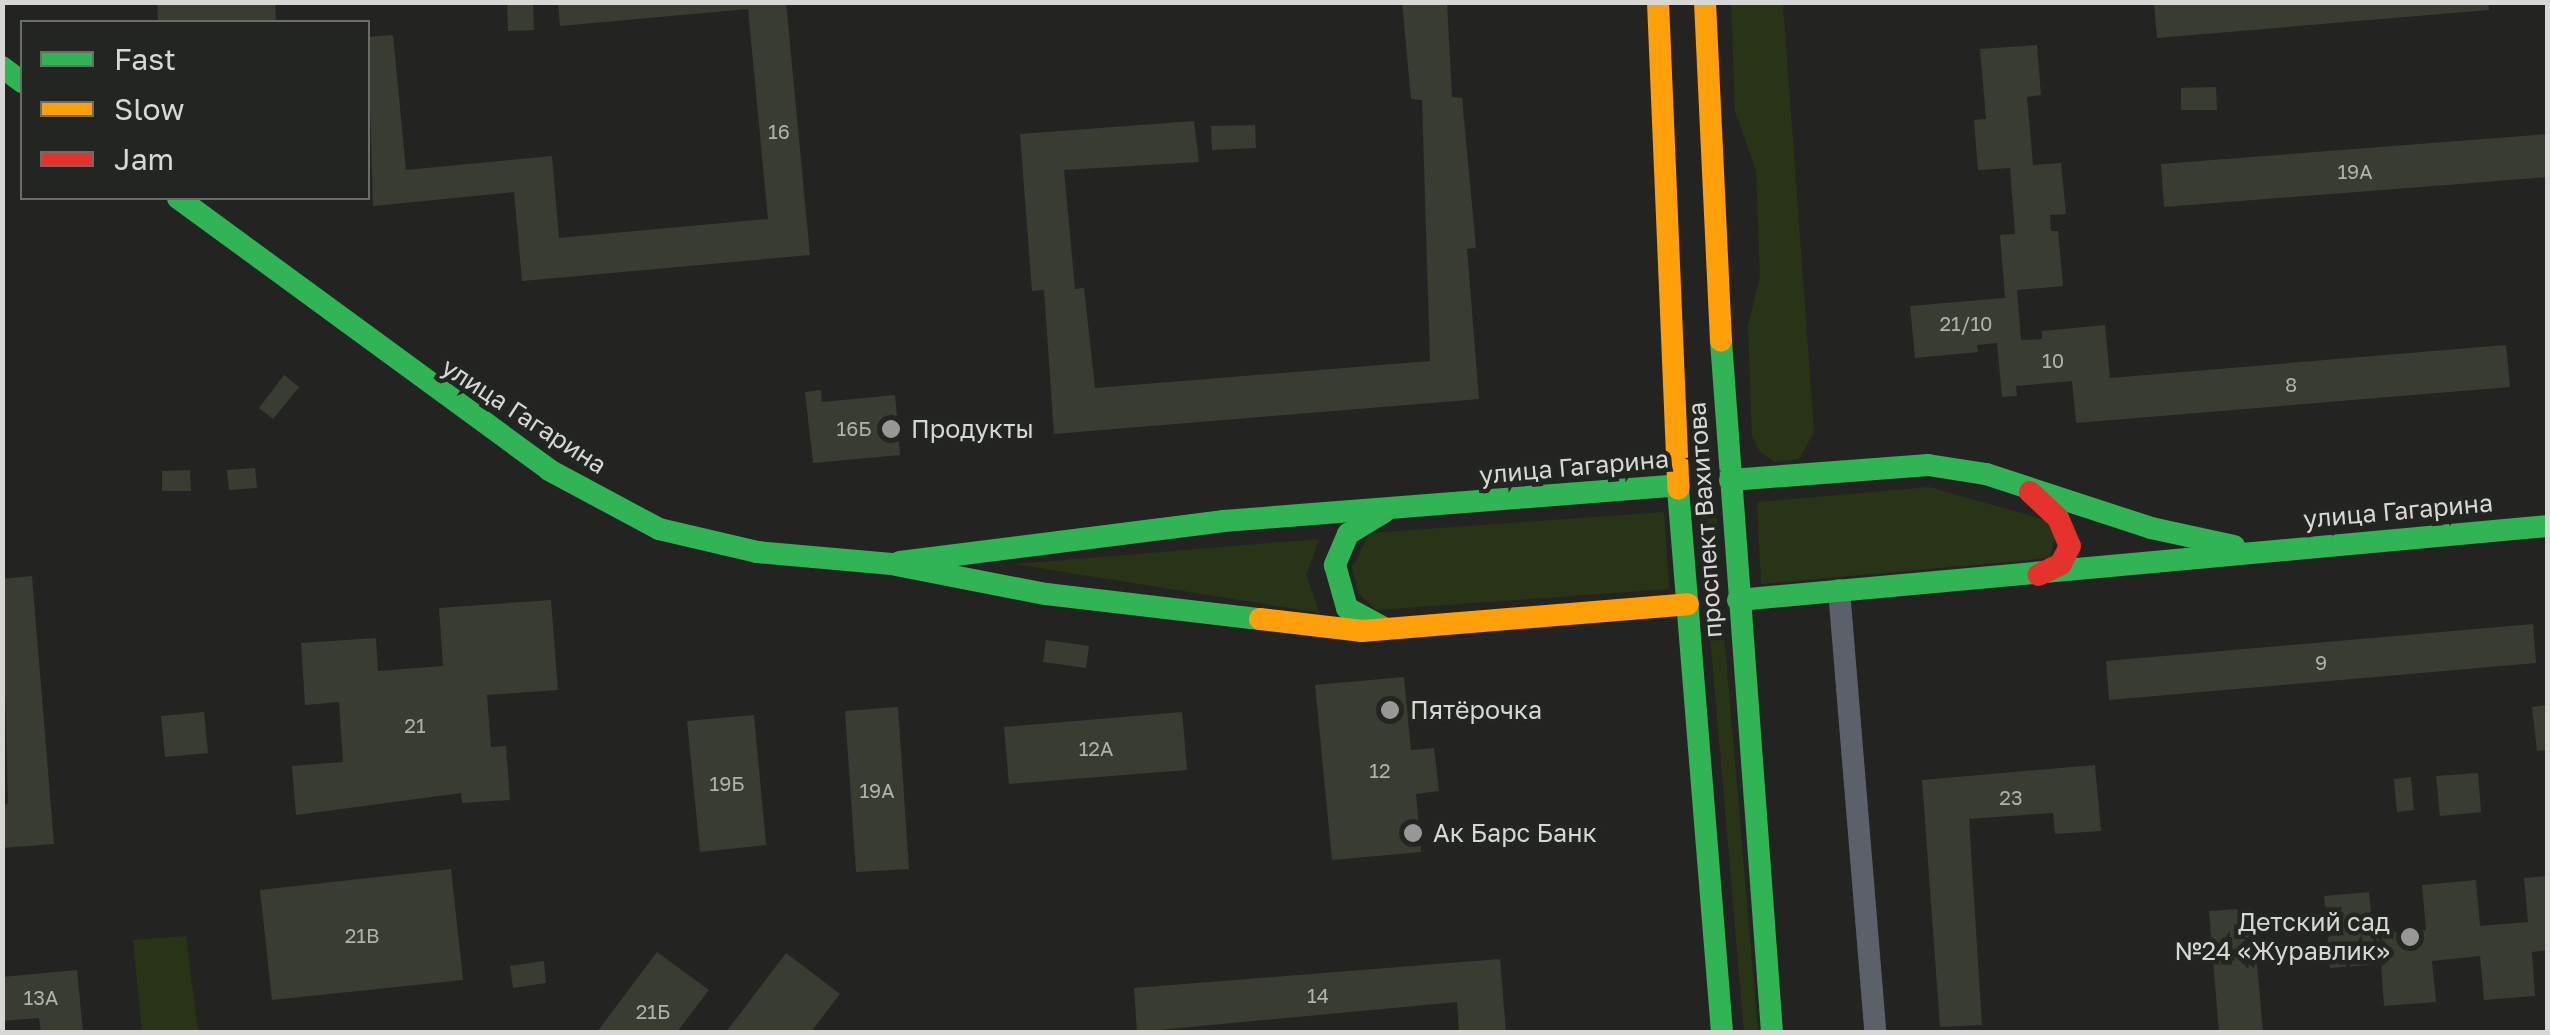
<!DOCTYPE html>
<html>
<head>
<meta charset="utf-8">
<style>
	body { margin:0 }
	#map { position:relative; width:2550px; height:1035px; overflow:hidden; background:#232422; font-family:"Golos Text",sans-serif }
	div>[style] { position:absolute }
	.green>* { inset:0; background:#293416 }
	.building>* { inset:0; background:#393c31 }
	.street>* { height:22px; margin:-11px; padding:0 11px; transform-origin:11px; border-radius:11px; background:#5b6069 }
	.fast>* { height:22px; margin:-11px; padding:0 11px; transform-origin:11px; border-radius:11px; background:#30b455 }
	.slow>* { height:22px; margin:-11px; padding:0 11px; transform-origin:11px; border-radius:11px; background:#ff9f0a }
	.jam>* { height:22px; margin:-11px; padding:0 11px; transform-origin:11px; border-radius:11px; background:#e5322d }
	.dots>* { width:28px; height:28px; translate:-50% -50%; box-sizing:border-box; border:5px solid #232521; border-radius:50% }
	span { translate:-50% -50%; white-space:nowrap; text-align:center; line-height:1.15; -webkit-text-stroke:9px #232521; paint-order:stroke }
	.number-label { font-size:20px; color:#b0b1ad }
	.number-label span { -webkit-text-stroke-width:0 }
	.street-label { font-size:25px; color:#d7d8d6 }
	.poi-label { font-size:25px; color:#d7d8d6 }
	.left { translate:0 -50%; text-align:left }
	.right { translate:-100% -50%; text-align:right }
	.frame { position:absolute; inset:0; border:5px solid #d7d8d6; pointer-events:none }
	.legend { position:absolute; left:20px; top:20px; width:350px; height:180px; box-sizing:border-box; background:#232521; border:2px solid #6b6d69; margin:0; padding:12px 18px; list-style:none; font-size:30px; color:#d7d8d6 }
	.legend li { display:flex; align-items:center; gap:20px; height:50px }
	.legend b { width:50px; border:2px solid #6b6d69 }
</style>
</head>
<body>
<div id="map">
	<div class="green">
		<div style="clip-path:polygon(1731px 3px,1783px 3px,1814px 432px,1799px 459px,1775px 462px,1760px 452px,1752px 436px,1748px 327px,1760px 275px,1756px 170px,1735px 111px)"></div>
		<div style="clip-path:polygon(1929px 487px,2049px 521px,2057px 529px,2050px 558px,1761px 584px,1757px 502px)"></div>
		<div style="clip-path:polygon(1716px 506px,1722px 588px,1705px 589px,1699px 507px)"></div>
		<div style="clip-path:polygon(1664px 512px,1669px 589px,1376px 610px,1358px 593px,1352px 567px,1370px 533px)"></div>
		<div style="clip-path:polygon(1319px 539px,1306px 575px,1320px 613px,1015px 564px)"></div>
		<div style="clip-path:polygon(1723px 622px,1758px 1032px,1744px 1032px,1709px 623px)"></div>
		<div style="clip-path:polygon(186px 936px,198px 1032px,142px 1032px,133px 940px)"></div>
	</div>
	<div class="building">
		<div style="clip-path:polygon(157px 2px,275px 2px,276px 22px,158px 22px)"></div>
		<div style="clip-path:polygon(507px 2px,533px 2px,534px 30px,508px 31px)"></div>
		<div style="clip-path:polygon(558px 2px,786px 2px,810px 255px,522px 281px,514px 192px,373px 206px,368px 37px,393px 35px,406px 170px,552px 156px,559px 238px,768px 219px,748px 9px,560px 26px)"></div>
		<div style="clip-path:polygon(1402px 2px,1447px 2px,1452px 97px,1462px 98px,1476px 248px,1467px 249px,1479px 399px,1054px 434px,1044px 290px,1032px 291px,1020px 134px,1194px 121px,1199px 162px,1064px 170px,1075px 289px,1084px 288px,1095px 388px,1430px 361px,1422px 100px,1411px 99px)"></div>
		<div style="clip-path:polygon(2154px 2px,2488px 2px,2489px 10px,2157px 38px)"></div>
		<div style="clip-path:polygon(2037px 45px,2041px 95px,2027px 97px,2033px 165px,2061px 163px,2066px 214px,2050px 215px,2051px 231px,2058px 231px,2063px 286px,2017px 290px,2021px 340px,2042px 339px,2042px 331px,2105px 325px,2110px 378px,2506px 345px,2510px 387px,2076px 423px,2072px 381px,2016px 386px,2017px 396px,2002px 397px,1997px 343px,1977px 345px,1978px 352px,1915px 358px,1910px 306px,2005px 298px,2000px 235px,2015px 234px,2010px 168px,1978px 170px,1974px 120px,1986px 119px,1980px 49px)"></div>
		<div style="clip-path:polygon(2216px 87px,2217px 110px,2181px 110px,2181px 88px)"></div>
		<div style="clip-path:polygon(1255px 125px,1256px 148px,1212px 150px,1211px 126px)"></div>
		<div style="clip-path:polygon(2548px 134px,2548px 177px,2164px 207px,2161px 164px)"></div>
		<div style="clip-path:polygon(284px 375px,299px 387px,273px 419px,259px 408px)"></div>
		<div style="clip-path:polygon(821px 390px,822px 402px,895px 395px,900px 455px,813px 463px,805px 392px)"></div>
		<div style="clip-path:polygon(255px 468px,257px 488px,229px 490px,227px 470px)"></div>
		<div style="clip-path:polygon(190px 470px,191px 491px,162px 491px,162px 471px)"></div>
		<div style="clip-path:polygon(32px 576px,54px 844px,2px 848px,2px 804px,8px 804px,2px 579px)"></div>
		<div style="clip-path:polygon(551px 600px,558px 690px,487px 695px,491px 747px,506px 746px,510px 800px,462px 803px,461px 793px,296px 815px,292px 766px,343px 762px,339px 702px,305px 705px,301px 643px,376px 638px,378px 671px,443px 666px,439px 608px)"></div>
		<div style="clip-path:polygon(2533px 624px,2536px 663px,2109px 700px,2106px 661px)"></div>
		<div style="clip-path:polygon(1046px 640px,1089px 646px,1086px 668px,1043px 662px)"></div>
		<div style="clip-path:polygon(1404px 677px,1411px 750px,1434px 748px,1439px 791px,1416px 794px,1421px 852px,1332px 860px,1315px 685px)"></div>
		<div style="clip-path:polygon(2548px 705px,2548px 750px,2537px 751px,2532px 707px)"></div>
		<div style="clip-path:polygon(898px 707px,909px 869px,856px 872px,845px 711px)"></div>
		<div style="clip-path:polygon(204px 712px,208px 753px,165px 757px,161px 716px)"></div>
		<div style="clip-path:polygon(1182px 712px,1187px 770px,1009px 784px,1004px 727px)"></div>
		<div style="clip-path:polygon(754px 715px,766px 845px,700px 852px,687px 721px)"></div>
		<div style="clip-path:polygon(2095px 765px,2101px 831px,2055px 834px,2053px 813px,1969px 819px,1982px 1025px,1940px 1027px,1922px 780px)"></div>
		<div style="clip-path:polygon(2478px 773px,2481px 812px,2440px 816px,2436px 776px)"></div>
		<div style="clip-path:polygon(2411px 777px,2414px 810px,2397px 812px,2394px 779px)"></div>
		<div style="clip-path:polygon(451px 869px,463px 980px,272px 1000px,260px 890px)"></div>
		<div style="clip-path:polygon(2548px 876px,2548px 950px,2532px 952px,2535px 996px,2484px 1000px,2480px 956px,2432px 961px,2436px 1002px,2384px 1006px,2381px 964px,2330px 968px,2324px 896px,2369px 892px,2373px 934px,2426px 930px,2422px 885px,2476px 880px,2480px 926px,2528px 922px,2524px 878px)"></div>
		<div style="clip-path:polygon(2252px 908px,2263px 1032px,2219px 1032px,2209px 911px)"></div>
		<div style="clip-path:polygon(657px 952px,709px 990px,677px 1032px,597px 1032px)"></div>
		<div style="clip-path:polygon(786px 953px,840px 994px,811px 1032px,726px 1032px)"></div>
		<div style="clip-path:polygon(1500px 959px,1506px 1032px,1459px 1032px,1457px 1002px,1137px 1032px,1134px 988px)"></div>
		<div style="clip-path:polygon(544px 961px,546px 983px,513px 988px,510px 966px)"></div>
		<div style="clip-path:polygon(77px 970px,83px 1032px,41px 1032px,39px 1018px,2px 1021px,2px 977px)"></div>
	</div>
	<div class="street">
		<div style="left:1839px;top:590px;width:443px;rotate:85.3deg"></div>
	</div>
	<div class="fast">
		<div style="left:2px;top:67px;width:25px;rotate:37deg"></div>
		<div style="left:178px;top:198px;width:460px;rotate:36.2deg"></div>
		<div style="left:549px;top:470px;width:125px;rotate:28.2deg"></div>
		<div style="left:659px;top:529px;width:101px;rotate:13.2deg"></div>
		<div style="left:757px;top:552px;width:135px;rotate:5.1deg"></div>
		<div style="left:891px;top:564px;width:158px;rotate:11deg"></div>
		<div style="left:1046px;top:594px;width:215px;rotate:6.7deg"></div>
		<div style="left:1721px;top:341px;width:693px;rotate:85.78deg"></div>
		<div style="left:1730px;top:480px;width:199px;rotate:-4.3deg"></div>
		<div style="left:1928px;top:465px;width:59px;rotate:8.8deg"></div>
		<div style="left:1986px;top:474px;width:174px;rotate:18.1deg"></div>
		<div style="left:2151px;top:528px;width:85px;rotate:12.2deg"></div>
		<div style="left:1678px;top:489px;width:545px;rotate:85.37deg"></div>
		<div style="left:1384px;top:512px;width:42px;rotate:148.6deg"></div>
		<div style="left:1348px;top:534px;width:34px;rotate:113deg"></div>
		<div style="left:1335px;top:565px;width:45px;rotate:74.4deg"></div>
		<div style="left:1347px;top:608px;width:42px;rotate:28.4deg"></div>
		<div style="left:900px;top:562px;width:327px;rotate:-7.2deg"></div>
		<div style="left:1224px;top:521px;width:456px;rotate:-4.5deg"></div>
		<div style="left:1738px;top:600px;width:813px;rotate:-5.22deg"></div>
	</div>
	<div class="slow">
		<div style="left:1658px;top:2px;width:487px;rotate:87.6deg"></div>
		<div style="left:1705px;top:2px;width:339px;rotate:87.3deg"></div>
		<div style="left:1260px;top:619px;width:103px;rotate:6.7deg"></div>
		<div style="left:1362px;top:631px;width:327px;rotate:-4.7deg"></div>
	</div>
	<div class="jam">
		<div style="left:2030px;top:492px;width:38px;rotate:43deg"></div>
		<div style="left:2058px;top:518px;width:30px;rotate:67deg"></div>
		<div style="left:2070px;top:546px;width:20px;rotate:117deg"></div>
		<div style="left:2061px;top:564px;width:25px;rotate:154deg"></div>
	</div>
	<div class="dots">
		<div style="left:891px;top:429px;background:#989997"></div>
		<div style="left:1390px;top:710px;background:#989997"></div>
		<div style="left:1413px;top:833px;background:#989997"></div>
		<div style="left:2410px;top:937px;background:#989997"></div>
	</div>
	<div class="number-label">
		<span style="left:779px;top:131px">16</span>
		<span style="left:2355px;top:171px">19А</span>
		<span style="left:1966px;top:323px">21/10</span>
		<span style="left:2053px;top:360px">10</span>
		<span style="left:2291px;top:384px">8</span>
		<span style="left:854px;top:428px">16Б</span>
		<span style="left:2321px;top:662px">9</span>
		<span style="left:415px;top:725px">21</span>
		<span style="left:1096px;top:748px">12А</span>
		<span style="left:1380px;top:770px">12</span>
		<span style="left:727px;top:783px">19Б</span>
		<span style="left:877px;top:790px">19А</span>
		<span style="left:2011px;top:797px">23</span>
		<span style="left:362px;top:935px">21В</span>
		<span style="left:1318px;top:995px">14</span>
		<span style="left:41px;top:997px">13А</span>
		<span style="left:653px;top:1011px">21Б</span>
	</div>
	<div class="street-label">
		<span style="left:524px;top:416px;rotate:33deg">улица Гагарина</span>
		<span style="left:1574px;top:467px;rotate:-5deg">улица Гагарина</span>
		<span style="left:2398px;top:511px;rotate:-5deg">улица Гагарина</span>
		<span style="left:1705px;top:520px;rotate:-94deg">проспект Вахитова</span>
	</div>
	<div class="poi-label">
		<span class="left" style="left:911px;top:429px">Продукты</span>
		<span class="left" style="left:1410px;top:710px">Пятёрочка</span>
		<span class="left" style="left:1433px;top:833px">Ак Барс Банк</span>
		<span class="right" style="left:2390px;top:937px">Детский сад<br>№24 «Журавлик»</span>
	</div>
	<div class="frame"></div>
	<ul class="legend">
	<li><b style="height:12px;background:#30b455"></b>Fast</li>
	<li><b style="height:12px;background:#ff9f0a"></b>Slow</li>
	<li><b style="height:12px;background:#e5322d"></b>Jam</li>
	</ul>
</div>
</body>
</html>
